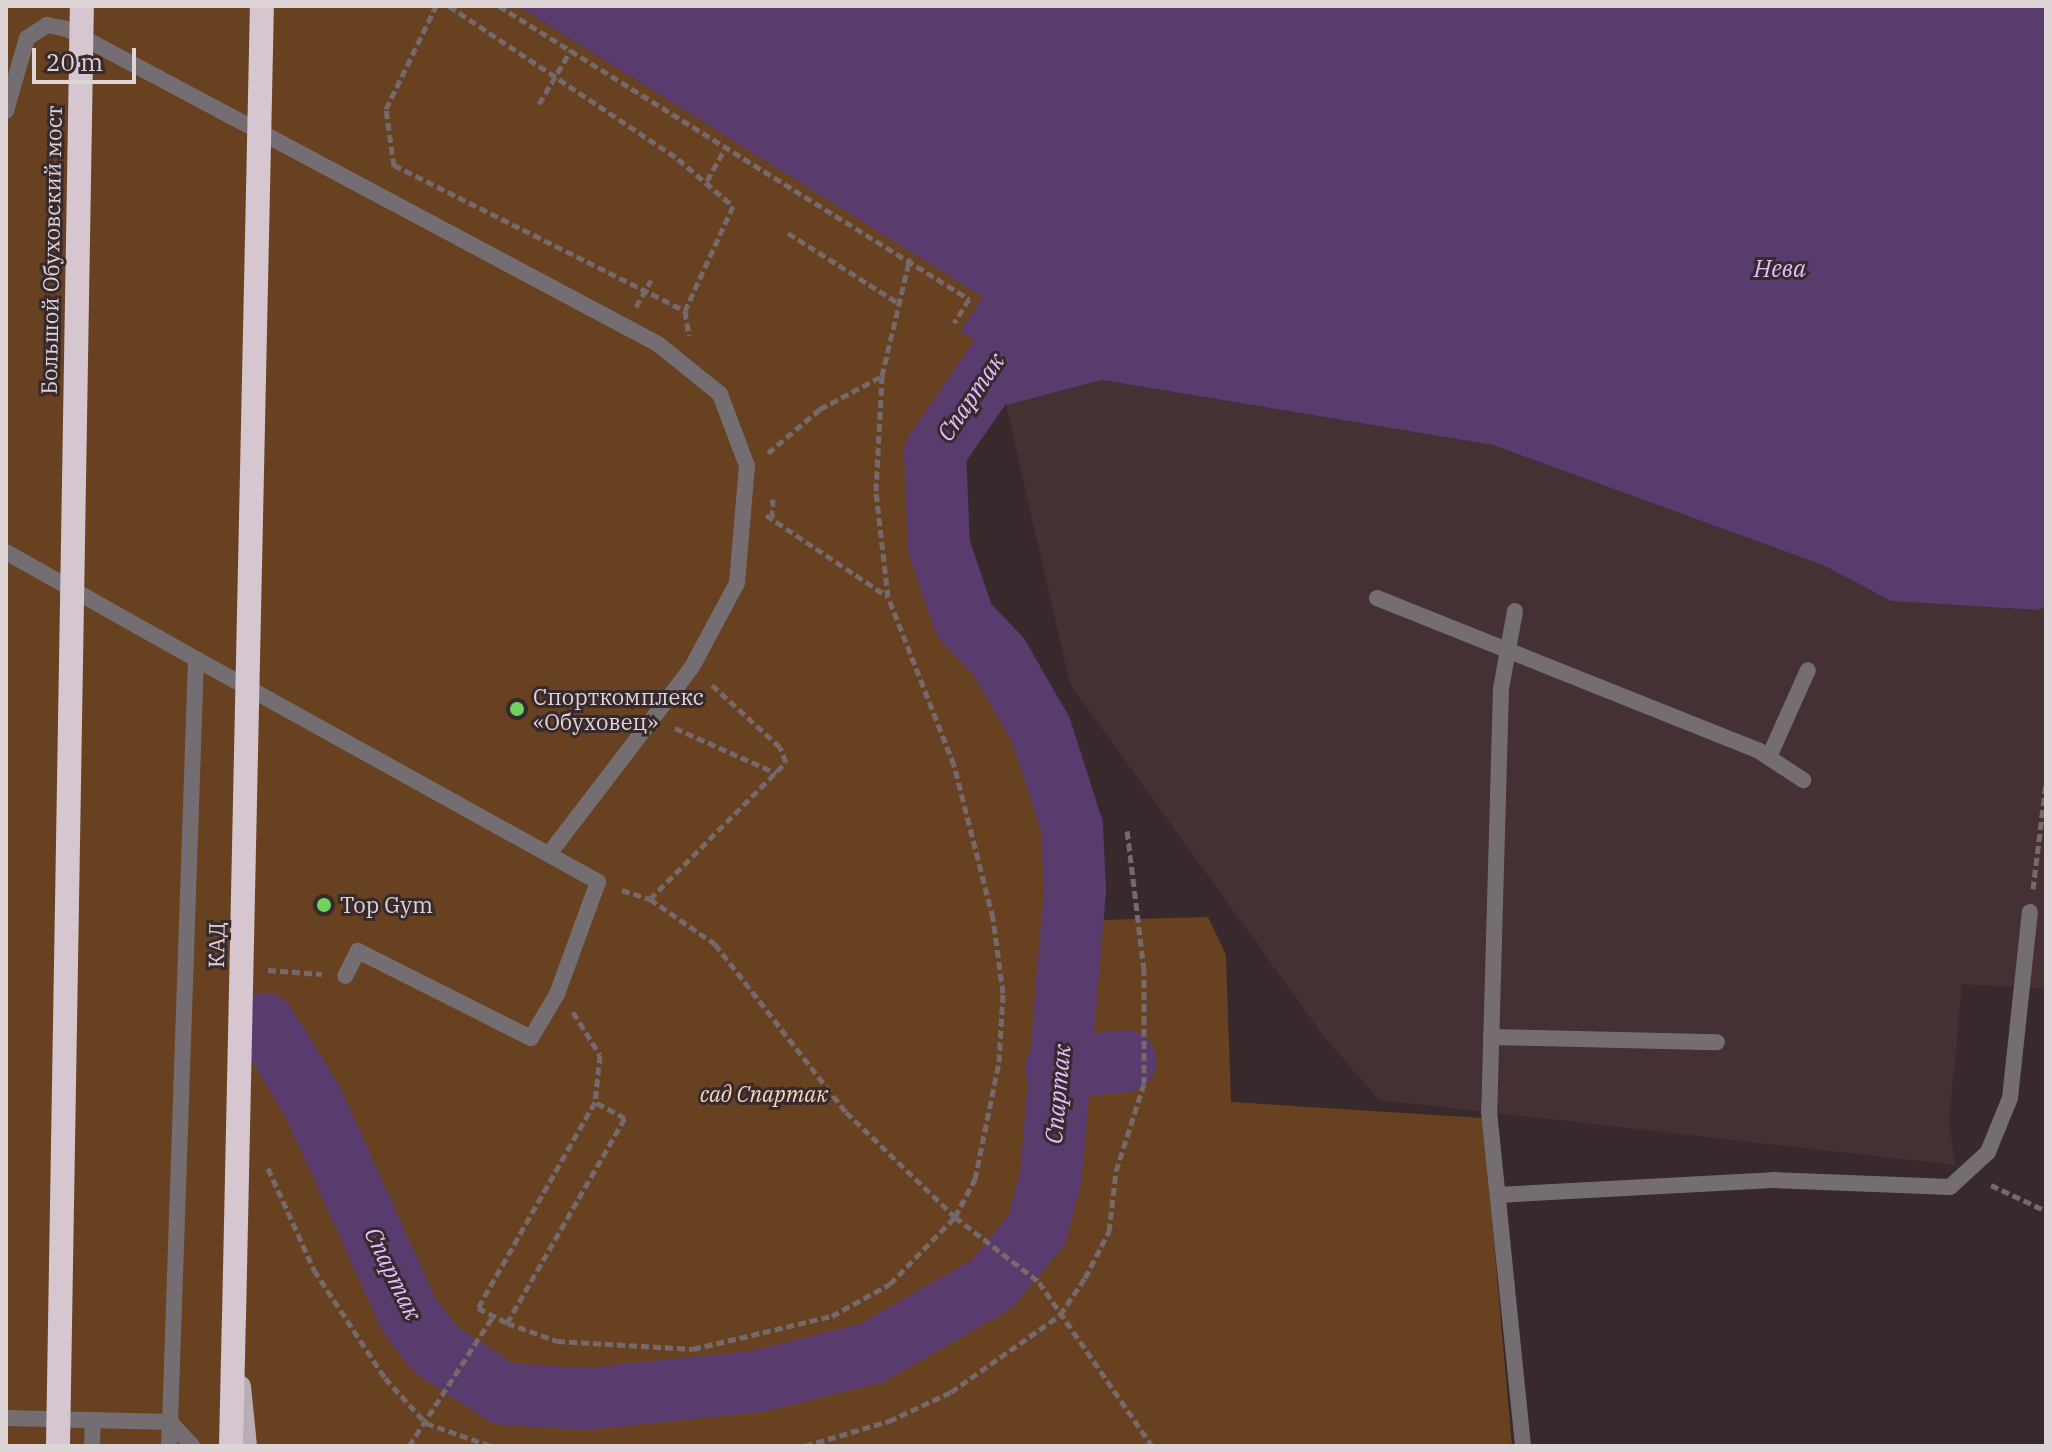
<!DOCTYPE html>
<html>
<head>
<meta charset="utf-8">
<style>
	body { margin:0 }
	#map { position:relative; width:2052px; height:1452px; overflow:hidden; background:#37292c; font-family:"IBM Plex Serif",serif }
	div>[style] { position:absolute }
	.built>* { inset:0; background:#453034 }
	.green>* { inset:0; background:#674120 }
	.water>* { inset:0; background:#593b6e }
	.river>* { height:62px; margin:-31px; padding:0 31px; transform-origin:31px; border-radius:31px; background:#593b6e }
	.path>* { height:5px; margin-top:-2.5px; transform-origin:0; background:repeating-linear-gradient(90deg,#75696c 0 8px,transparent 0 12px) }
	.lane>* { height:16px; margin:-8px; padding:0 8px; transform-origin:8px; border-radius:8px; background:#746e72 }
	.primary>* { height:20px; margin:-10px; padding:0 10px; transform-origin:10px; border-radius:10px; background:#b9adb5 }
	.highway>* { height:24px; margin:-12px; padding:0 12px; transform-origin:12px; border-radius:12px; background:#d5c6d0 }
	.highway-bridge>* { height:24px; margin:-12px; padding:0 12px; transform-origin:12px; border-radius:12px; background:#d5c6d0 }
	.dots>* { width:22px; height:22px; translate:-50% -50%; box-sizing:border-box; border:4px solid #37292c; border-radius:50% }
	span { translate:-50% -50%; white-space:nowrap; text-align:center; line-height:1.15; -webkit-text-stroke:6px #37292c; paint-order:stroke }
	.street-label { font-size:22px; color:#ded5d7 }
	.poi-label { font-size:22px; color:#ded5d7 }
	.left { translate:0 -50%; text-align:left }
	.park-label { font-size:22px; color:#f6d6bf; font-style:italic }
	.water-label { font-size:24px; color:#e3befe; font-style:italic }
	.frame { position:absolute; inset:0; border:8px solid #ded5d7; pointer-events:none }
	.scale { position:absolute; left:32px; top:48px; width:104px; height:36px; box-sizing:border-box; border:4px solid #ded5d7; border-top:0; padding-left:10px; font-size:24px; line-height:28px; white-space:nowrap; color:#ded5d7; -webkit-text-stroke:6px #37292c; paint-order:stroke }
</style>
</head>
<body>
<div id="map">
	<div class="built">
		<div style="clip-path:polygon(1102px 380px,1493px 445px,1825px 566px,1891px 601px,2037px 610px,2046px 605px,2046px 989px,1962px 984px,1949px 1122px,1955px 1165px,1379px 1100px,1322px 1034px,1070px 684px,1006px 405px)"></div>
	</div>
	<div class="green">
		<div style="clip-path:polygon(6px 6px,518px 6px,984px 297px,961px 331px,991px 348px,955px 448px,953px 511px,969px 577px,1066px 805px,1066px 921px,1208px 917px,1226px 955px,1231px 1102px,1483px 1118px,1512px 1446px,6px 1446px)"></div>
	</div>
	<div class="water">
		<div style="clip-path:polygon(518px 6px,2046px 6px,2046px 605px,2038px 610px,1891px 601px,1825px 566px,1493px 445px,1102px 380px,1006px 405px,1002px 355px,960px 332px,983px 297px)"></div>
	</div>
	<div class="river">
		<div style="left:265px;top:1024px;width:89px;rotate:58.3deg"></div>
		<div style="left:312px;top:1100px;width:236px;rotate:65.7deg"></div>
		<div style="left:409px;top:1315px;width:44px;rotate:52.4deg"></div>
		<div style="left:436px;top:1350px;width:81px;rotate:32.9deg"></div>
		<div style="left:504px;top:1394px;width:82px;rotate:3.5deg"></div>
		<div style="left:586px;top:1399px;width:175px;rotate:-5.9deg"></div>
		<div style="left:760px;top:1381px;width:115px;rotate:-14deg"></div>
		<div style="left:872px;top:1353px;width:138px;rotate:-29.9deg"></div>
		<div style="left:992px;top:1284px;width:70px;rotate:-50.2deg"></div>
		<div style="left:1037px;top:1230px;width:56px;rotate:-75.5deg"></div>
		<div style="left:1051px;top:1176px;width:288px;rotate:-85.2deg"></div>
		<div style="left:1075px;top:889px;width:62px;rotate:-92.8deg"></div>
		<div style="left:1072px;top:827px;width:102px;rotate:-107.7deg"></div>
		<div style="left:1041px;top:730px;width:84px;rotate:-119.9deg"></div>
		<div style="left:999px;top:657px;width:51px;rotate:-133.4deg"></div>
		<div style="left:964px;top:620px;width:78px;rotate:-108.7deg"></div>
		<div style="left:939px;top:546px;width:94px;rotate:-92.4deg"></div>
		<div style="left:935px;top:452px;width:118px;rotate:-55.4deg"></div>
		<div style="left:1002px;top:355px;width:85px;rotate:-69.2deg"></div>
		<div style="left:1056px;top:1068px;width:70px;rotate:-5.7deg"></div>
	</div>
	<div class="path">
		<div style="left:449px;top:6px;width:275px;rotate:33.7deg"></div>
		<div style="left:678px;top:159px;width:72px;rotate:40.5deg"></div>
		<div style="left:733px;top:206px;width:115px;rotate:114.6deg"></div>
		<div style="left:499px;top:6px;width:554px;rotate:31.94deg"></div>
		<div style="left:969px;top:299px;width:28px;rotate:122deg"></div>
		<div style="left:539px;top:104px;width:63px;rotate:-59.3deg"></div>
		<div style="left:394px;top:165px;width:326px;rotate:26.6deg"></div>
		<div style="left:685px;top:311px;width:25px;rotate:81deg"></div>
		<div style="left:394px;top:166px;width:58px;rotate:-98deg"></div>
		<div style="left:386px;top:109px;width:114px;rotate:-64.1deg"></div>
		<div style="left:707px;top:181px;width:39px;rotate:-61deg"></div>
		<div style="left:788px;top:233px;width:133px;rotate:32.4deg"></div>
		<div style="left:636px;top:307px;width:31px;rotate:-61deg"></div>
		<div style="left:768px;top:453px;width:68px;rotate:-40.2deg"></div>
		<div style="left:820px;top:409px;width:70px;rotate:-28deg"></div>
		<div style="left:766px;top:515px;width:146px;rotate:33.8deg"></div>
		<div style="left:772px;top:518px;width:19px;rotate:-87deg"></div>
		<div style="left:675px;top:728px;width:111px;rotate:24deg"></div>
		<div style="left:2033px;top:889px;width:107px;rotate:-83deg"></div>
		<div style="left:622px;top:890px;width:29px;rotate:18deg"></div>
		<div style="left:650px;top:899px;width:79px;rotate:34.7deg"></div>
		<div style="left:715px;top:944px;width:213px;rotate:52.1deg"></div>
		<div style="left:846px;top:1112px;width:151px;rotate:43.9deg"></div>
		<div style="left:955px;top:1217px;width:106px;rotate:37.7deg"></div>
		<div style="left:1039px;top:1282px;width:199px;rotate:55.4deg"></div>
		<div style="left:650px;top:899px;width:193px;rotate:-45.2deg"></div>
		<div style="left:786px;top:762px;width:16px;rotate:-112deg"></div>
		<div style="left:780px;top:747px;width:93px;rotate:-137.6deg"></div>
		<div style="left:268px;top:970px;width:54px;rotate:4.2deg"></div>
		<div style="left:573px;top:1012px;width:51px;rotate:57.9deg"></div>
		<div style="left:600px;top:1055px;width:47px;rotate:96.1deg"></div>
		<div style="left:268px;top:1168px;width:112px;rotate:65.7deg"></div>
		<div style="left:314px;top:1270px;width:129px;rotate:56.7deg"></div>
		<div style="left:385px;top:1378px;width:61px;rotate:47.7deg"></div>
		<div style="left:426px;top:1423px;width:69px;rotate:19.5deg"></div>
		<div style="left:1991px;top:1185px;width:61px;rotate:25.3deg"></div>
		<div style="left:507px;top:1323px;width:237px;rotate:-60.1deg"></div>
		<div style="left:625px;top:1118px;width:34px;rotate:-152deg"></div>
		<div style="left:595px;top:1102px;width:237px;rotate:119.6deg"></div>
		<div style="left:478px;top:1308px;width:33px;rotate:27deg"></div>
		<div style="left:507px;top:1323px;width:53px;rotate:19.8deg"></div>
		<div style="left:557px;top:1341px;width:136px;rotate:3.4deg"></div>
		<div style="left:693px;top:1349px;width:143px;rotate:-13.4deg"></div>
		<div style="left:832px;top:1316px;width:66px;rotate:-28.9deg"></div>
		<div style="left:890px;top:1284px;width:93px;rotate:-45.9deg"></div>
		<div style="left:955px;top:1217px;width:43px;rotate:-62.2deg"></div>
		<div style="left:975px;top:1179px;width:119px;rotate:-78.4deg"></div>
		<div style="left:999px;top:1062px;width:69px;rotate:-86.7deg"></div>
		<div style="left:1003px;top:993px;width:76px;rotate:-97.6deg"></div>
		<div style="left:993px;top:918px;width:158px;rotate:-104.3deg"></div>
		<div style="left:954px;top:765px;width:180px;rotate:-111.4deg"></div>
		<div style="left:888px;top:597px;width:107px;rotate:-96.5deg"></div>
		<div style="left:876px;top:491px;width:115px;rotate:-87deg"></div>
		<div style="left:882px;top:376px;width:121px;rotate:-76.7deg"></div>
		<div style="left:409px;top:1446px;width:155px;rotate:-57.1deg"></div>
		<div style="left:805px;top:1446px;width:88px;rotate:-16.6deg"></div>
		<div style="left:889px;top:1421px;width:68px;rotate:-25.1deg"></div>
		<div style="left:951px;top:1392px;width:133px;rotate:-35.2deg"></div>
		<div style="left:1060px;top:1315px;width:45px;rotate:-56deg"></div>
		<div style="left:1085px;top:1278px;width:53px;rotate:-62.9deg"></div>
		<div style="left:1109px;top:1231px;width:60px;rotate:-83.3deg"></div>
		<div style="left:1116px;top:1171px;width:91px;rotate:-72.2deg"></div>
		<div style="left:1144px;top:1084px;width:114px;rotate:-90deg"></div>
		<div style="left:1144px;top:970px;width:141px;rotate:-96.9deg"></div>
	</div>
	<div class="lane">
		<div style="left:6px;top:111px;width:76px;rotate:-74deg"></div>
		<div style="left:27px;top:38px;width:24px;rotate:-33deg"></div>
		<div style="left:47px;top:25px;width:20px;rotate:11deg"></div>
		<div style="left:67px;top:29px;width:670px;rotate:28.06deg"></div>
		<div style="left:658px;top:344px;width:80px;rotate:38.9deg"></div>
		<div style="left:720px;top:394px;width:77px;rotate:69.4deg"></div>
		<div style="left:747px;top:466px;width:117px;rotate:94.9deg"></div>
		<div style="left:737px;top:583px;width:95px;rotate:118.2deg"></div>
		<div style="left:692px;top:667px;width:235px;rotate:127.4deg"></div>
		<div style="left:6px;top:552px;width:218px;rotate:29.4deg"></div>
		<div style="left:196px;top:659px;width:763px;rotate:91.95deg"></div>
		<div style="left:170px;top:1422px;width:164px;rotate:-178.6deg"></div>
		<div style="left:1377px;top:598px;width:412px;rotate:21.8deg"></div>
		<div style="left:1759px;top:751px;width:53px;rotate:33.4deg"></div>
		<div style="left:1515px;top:611px;width:79px;rotate:100.2deg"></div>
		<div style="left:1501px;top:689px;width:422px;rotate:91.6deg"></div>
		<div style="left:1489px;top:1111px;width:337px;rotate:84.2deg"></div>
		<div style="left:196px;top:659px;width:460px;rotate:29deg"></div>
		<div style="left:598px;top:882px;width:119px;rotate:110.1deg"></div>
		<div style="left:557px;top:994px;width:51px;rotate:120.6deg"></div>
		<div style="left:531px;top:1038px;width:194px;rotate:-153.3deg"></div>
		<div style="left:358px;top:951px;width:28px;rotate:117deg"></div>
		<div style="left:1769px;top:757px;width:95px;rotate:-65.9deg"></div>
		<div style="left:1491px;top:1037px;width:226px;rotate:1.3deg"></div>
		<div style="left:1498px;top:1195px;width:275px;rotate:-3.1deg"></div>
		<div style="left:1773px;top:1180px;width:177px;rotate:2.3deg"></div>
		<div style="left:1950px;top:1187px;width:52px;rotate:-42.6deg"></div>
		<div style="left:1988px;top:1152px;width:58px;rotate:-67.8deg"></div>
		<div style="left:2010px;top:1098px;width:187px;rotate:-83.9deg"></div>
		<div style="left:92px;top:1446px;width:26px;rotate:-88deg"></div>
		<div style="left:169px;top:1446px;width:24px;rotate:-88deg"></div>
		<div style="left:170px;top:1422px;width:33px;rotate:47deg"></div>
	</div>
	<div class="primary">
		<div style="left:241px;top:1386px;width:60px;rotate:84.3deg"></div>
	</div>
	<div class="highway">
		<div style="left:231px;top:1446px;width:129px;rotate:-88.7deg"></div>
	</div>
	<div class="highway-bridge">
		<div style="left:234px;top:1317px;width:1311px;rotate:-88.78deg"></div>
		<div style="left:58px;top:1446px;width:1440px;rotate:-89.05deg"></div>
	</div>
	<div class="dots">
		<div style="left:517px;top:709px;background:#6fd360"></div>
		<div style="left:324px;top:905px;background:#6fd360"></div>
	</div>
	<div class="street-label">
		<span style="left:51px;top:250px;rotate:-89deg">Большой Обуховский мост</span>
		<span style="left:216px;top:945px;rotate:-89deg">КАД</span>
	</div>
	<div class="poi-label">
		<span class="left" style="left:533px;top:709px">Спорткомплекс<br>«Обуховец»</span>
		<span class="left" style="left:340px;top:905px">Top Gym</span>
	</div>
	<div class="park-label">
		<span style="left:764px;top:1094px">сад Спартак</span>
	</div>
	<div class="water-label">
		<span style="left:1780px;top:269px">Нева</span>
		<span style="left:971px;top:397px;rotate:-56deg">Спартак</span>
		<span style="left:1058px;top:1094px;rotate:-85deg">Спартак</span>
		<span style="left:393px;top:1274px;rotate:64deg">Спартак</span>
	</div>
	<div class="frame"></div>
	<div class="scale">20 m</div>
</div>
</body>
</html>
